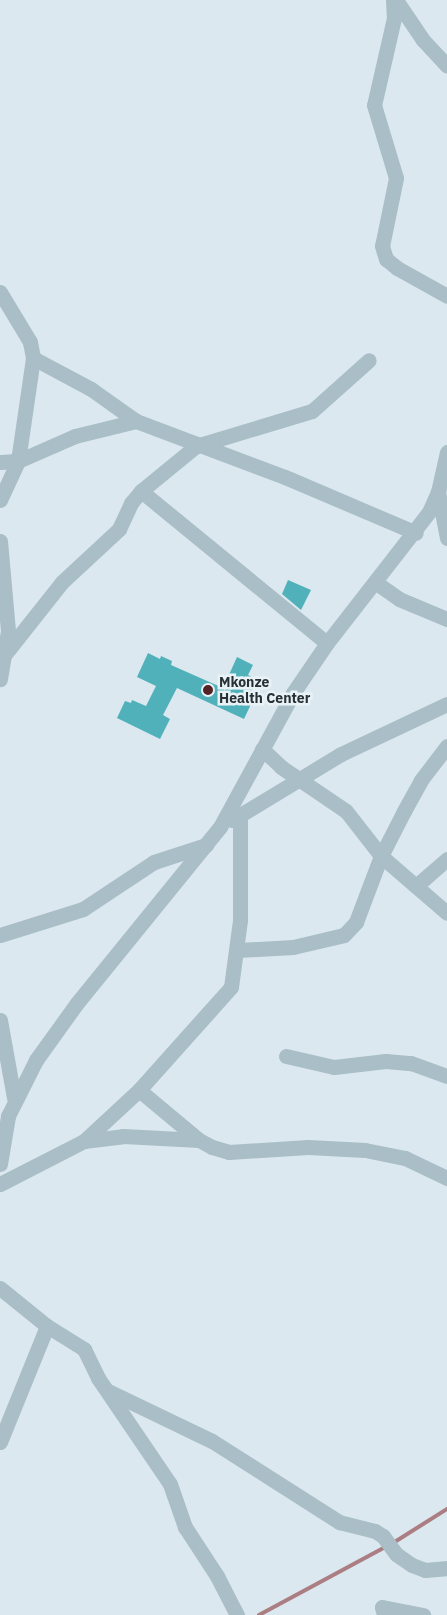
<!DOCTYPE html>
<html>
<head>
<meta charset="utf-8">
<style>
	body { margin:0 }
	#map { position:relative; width:447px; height:1615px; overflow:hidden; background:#dce8ef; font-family:"IBM Plex Sans",sans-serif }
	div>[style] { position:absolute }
	.stream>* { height:4px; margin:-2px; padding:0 2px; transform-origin:2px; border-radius:2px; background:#aa7e83 }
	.building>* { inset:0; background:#50b1ba }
	.minor>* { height:15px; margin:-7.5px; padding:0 7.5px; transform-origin:7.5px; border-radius:7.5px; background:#a9bec6 }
	.dots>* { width:14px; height:14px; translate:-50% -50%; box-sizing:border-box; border:2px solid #e8f2f7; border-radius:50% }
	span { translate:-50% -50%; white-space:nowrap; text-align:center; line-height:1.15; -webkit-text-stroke:5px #e8f2f7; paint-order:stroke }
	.poi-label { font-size:14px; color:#283234; font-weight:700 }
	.left { translate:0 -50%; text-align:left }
</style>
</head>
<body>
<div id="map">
	<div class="stream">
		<div style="left:393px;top:1543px;width:64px;rotate:-32.2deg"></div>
		<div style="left:259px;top:1615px;width:145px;rotate:-28.3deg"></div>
	</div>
	<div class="building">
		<div style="clip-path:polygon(288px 580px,311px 590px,301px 610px,282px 594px)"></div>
		<div style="clip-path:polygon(148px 653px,160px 659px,161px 656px,172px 661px,171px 665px,223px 688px,237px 657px,253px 665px,248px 675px,256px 679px,247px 699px,252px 702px,244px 719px,177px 688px,163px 715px,170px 719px,160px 739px,117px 718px,125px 701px,131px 703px,132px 700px,146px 706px,156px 686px,137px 677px)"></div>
	</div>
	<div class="minor">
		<div style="left:393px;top:0;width:18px;rotate:87deg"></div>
		<div style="left:394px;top:18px;width:89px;rotate:102.9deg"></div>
		<div style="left:374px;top:105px;width:76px;rotate:73.2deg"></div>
		<div style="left:396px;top:178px;width:69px;rotate:101.6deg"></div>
		<div style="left:382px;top:246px;width:14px;rotate:73deg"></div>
		<div style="left:386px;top:259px;width:14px;rotate:39deg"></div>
		<div style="left:397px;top:268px;width:57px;rotate:29.2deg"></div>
		<div style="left:396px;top:0;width:48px;rotate:56deg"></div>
		<div style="left:423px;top:40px;width:35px;rotate:47deg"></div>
		<div style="left:0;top:292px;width:58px;rotate:59deg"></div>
		<div style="left:30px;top:342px;width:16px;rotate:79deg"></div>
		<div style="left:33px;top:358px;width:104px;rotate:98.3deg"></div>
		<div style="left:18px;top:461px;width:43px;rotate:114.8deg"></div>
		<div style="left:33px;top:358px;width:66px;rotate:28.1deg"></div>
		<div style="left:91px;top:389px;width:55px;rotate:35.4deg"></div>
		<div style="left:136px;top:421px;width:159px;rotate:20.6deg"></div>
		<div style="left:285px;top:477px;width:142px;rotate:23.1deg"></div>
		<div style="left:0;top:462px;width:18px;rotate:-3deg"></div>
		<div style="left:18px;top:461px;width:62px;rotate:-23.7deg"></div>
		<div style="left:75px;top:436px;width:63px;rotate:-13.8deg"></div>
		<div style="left:141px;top:491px;width:240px;rotate:39.3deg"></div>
		<div style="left:438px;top:492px;width:47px;rotate:78.9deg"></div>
		<div style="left:0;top:541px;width:90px;rotate:84.9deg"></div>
		<div style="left:8px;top:631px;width:49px;rotate:99.5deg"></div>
		<div style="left:375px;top:582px;width:29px;rotate:35deg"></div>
		<div style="left:399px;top:599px;width:52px;rotate:22.6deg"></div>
		<div style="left:5px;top:654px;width:92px;rotate:-51.6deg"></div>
		<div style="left:62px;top:582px;width:78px;rotate:-42.9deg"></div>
		<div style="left:119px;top:529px;width:29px;rotate:-65deg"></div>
		<div style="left:131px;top:503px;width:16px;rotate:-50deg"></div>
		<div style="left:141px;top:491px;width:71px;rotate:-39.3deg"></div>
		<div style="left:196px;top:446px;width:121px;rotate:-16.8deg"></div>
		<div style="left:312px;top:411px;width:76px;rotate:-41.8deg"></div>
		<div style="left:262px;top:749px;width:26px;rotate:43deg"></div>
		<div style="left:281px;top:767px;width:78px;rotate:34.1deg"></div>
		<div style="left:346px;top:811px;width:57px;rotate:52.1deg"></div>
		<div style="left:381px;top:856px;width:87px;rotate:40.8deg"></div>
		<div style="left:232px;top:820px;width:127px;rotate:-31.2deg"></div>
		<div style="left:341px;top:754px;width:117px;rotate:-25.3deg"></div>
		<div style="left:416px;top:886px;width:41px;rotate:-41.1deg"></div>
		<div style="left:0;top:935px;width:87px;rotate:-17.4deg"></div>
		<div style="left:83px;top:909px;width:85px;rotate:-33.5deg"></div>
		<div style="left:154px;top:862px;width:55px;rotate:-18.1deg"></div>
		<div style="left:238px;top:950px;width:55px;rotate:-3.1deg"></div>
		<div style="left:293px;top:947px;width:52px;rotate:-13.2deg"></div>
		<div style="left:344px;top:935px;width:18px;rotate:-47deg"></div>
		<div style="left:356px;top:922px;width:71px;rotate:-69.3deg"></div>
		<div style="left:381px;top:856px;width:51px;rotate:-62.9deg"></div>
		<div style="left:404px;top:811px;width:35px;rotate:-61deg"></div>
		<div style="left:421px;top:780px;width:43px;rotate:-52.6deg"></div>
		<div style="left:0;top:1020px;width:79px;rotate:79.8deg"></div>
		<div style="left:286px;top:1056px;width:49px;rotate:12.9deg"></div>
		<div style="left:334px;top:1067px;width:52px;rotate:-6.6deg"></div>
		<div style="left:386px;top:1061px;width:25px;rotate:5deg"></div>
		<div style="left:411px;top:1063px;width:38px;rotate:20deg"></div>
		<div style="left:139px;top:1090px;width:78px;rotate:39.8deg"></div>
		<div style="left:199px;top:1140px;width:15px;rotate:28deg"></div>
		<div style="left:212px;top:1147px;width:18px;rotate:16deg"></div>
		<div style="left:229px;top:1152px;width:79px;rotate:-3.6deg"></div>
		<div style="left:308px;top:1147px;width:57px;rotate:3deg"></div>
		<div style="left:365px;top:1150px;width:41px;rotate:11.3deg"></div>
		<div style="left:405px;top:1158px;width:47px;rotate:25.5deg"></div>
		<div style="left:84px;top:1141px;width:39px;rotate:-7deg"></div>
		<div style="left:123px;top:1136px;width:76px;rotate:3deg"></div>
		<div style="left:0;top:1164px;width:49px;rotate:-80.5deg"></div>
		<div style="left:8px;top:1116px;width:63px;rotate:-63.4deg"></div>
		<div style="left:36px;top:1060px;width:70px;rotate:-54.3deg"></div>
		<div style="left:77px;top:1003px;width:227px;rotate:-50.9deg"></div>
		<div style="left:220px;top:827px;width:153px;rotate:-61.4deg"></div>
		<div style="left:293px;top:693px;width:60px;rotate:-55.8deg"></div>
		<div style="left:327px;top:643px;width:166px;rotate:-52.1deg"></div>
		<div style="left:429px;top:512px;width:22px;rotate:-66deg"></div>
		<div style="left:438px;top:492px;width:41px;rotate:-77.3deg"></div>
		<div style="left:0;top:1184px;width:94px;rotate:-27.1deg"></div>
		<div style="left:84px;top:1141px;width:75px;rotate:-42.8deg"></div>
		<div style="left:139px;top:1090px;width:138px;rotate:-48.2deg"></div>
		<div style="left:231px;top:987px;width:68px;rotate:-82.3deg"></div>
		<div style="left:240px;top:920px;width:104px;rotate:-90deg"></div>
		<div style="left:0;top:1288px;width:60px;rotate:39deg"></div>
		<div style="left:47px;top:1326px;width:44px;rotate:31.9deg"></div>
		<div style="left:84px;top:1349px;width:32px;rotate:64deg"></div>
		<div style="left:98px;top:1378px;width:128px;rotate:55.8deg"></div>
		<div style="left:170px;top:1484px;width:46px;rotate:70.8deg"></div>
		<div style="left:185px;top:1527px;width:59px;rotate:56.9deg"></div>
		<div style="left:217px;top:1576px;width:44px;rotate:62.9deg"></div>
		<div style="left:108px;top:1391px;width:115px;rotate:25.7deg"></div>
		<div style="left:212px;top:1441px;width:151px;rotate:32.5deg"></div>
		<div style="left:339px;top:1522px;width:37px;rotate:14deg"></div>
		<div style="left:375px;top:1531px;width:9px;rotate:32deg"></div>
		<div style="left:383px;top:1536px;width:22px;rotate:54deg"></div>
		<div style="left:396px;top:1554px;width:19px;rotate:35deg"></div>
		<div style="left:412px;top:1565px;width:14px;rotate:21deg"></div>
		<div style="left:425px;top:1570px;width:22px;rotate:-5deg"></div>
		<div style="left:0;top:1442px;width:125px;rotate:-67.9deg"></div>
		<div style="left:384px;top:1615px;width:8px;rotate:-104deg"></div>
		<div style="left:382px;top:1607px;width:42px;rotate:11deg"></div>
	</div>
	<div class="dots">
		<div style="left:208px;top:690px;background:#522227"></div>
	</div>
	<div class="poi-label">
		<span class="left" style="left:219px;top:690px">Mkonze<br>Health Center</span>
	</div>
</div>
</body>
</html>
